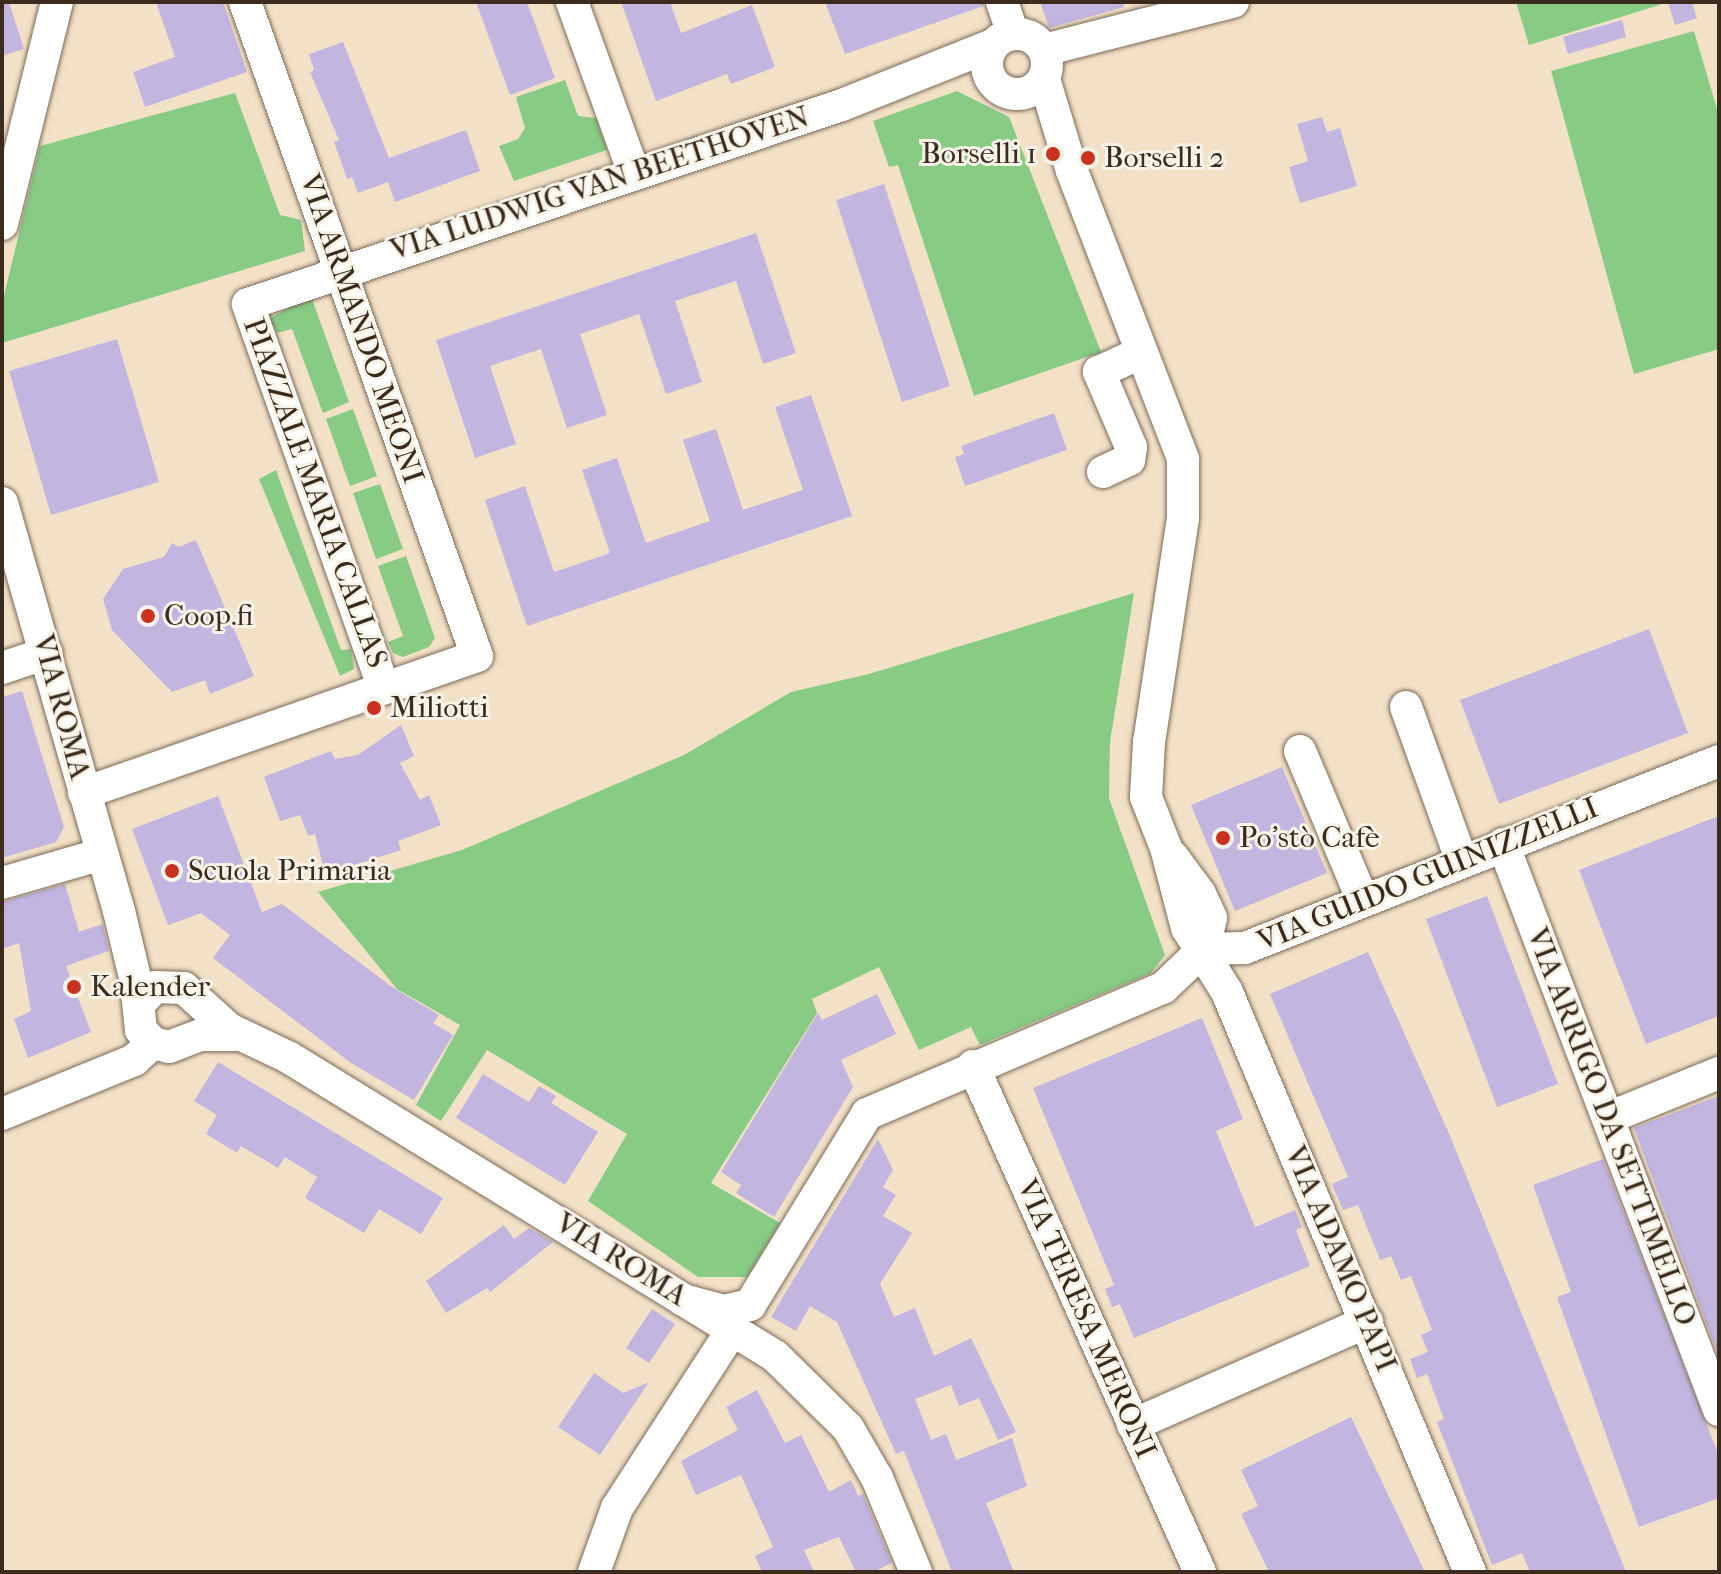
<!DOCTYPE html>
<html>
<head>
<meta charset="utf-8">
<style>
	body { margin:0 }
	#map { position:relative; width:1721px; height:1574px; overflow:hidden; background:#f3e1c7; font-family:"IM FELL French Canon",serif }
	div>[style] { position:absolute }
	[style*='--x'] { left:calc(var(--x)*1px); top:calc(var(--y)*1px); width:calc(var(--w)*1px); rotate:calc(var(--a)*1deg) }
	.green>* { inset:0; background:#87cb85 }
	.building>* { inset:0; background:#c2b5df }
	.roads { filter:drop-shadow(0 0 2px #7b6a59) drop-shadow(0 0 2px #7b6a59) }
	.minor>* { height:32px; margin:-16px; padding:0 16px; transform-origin:16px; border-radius:16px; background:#fff }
	.minor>.ring { margin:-16px; padding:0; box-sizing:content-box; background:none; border:32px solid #fff; border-radius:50% }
	.dots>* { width:22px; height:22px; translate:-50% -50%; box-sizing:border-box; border:4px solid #f7f3e8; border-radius:50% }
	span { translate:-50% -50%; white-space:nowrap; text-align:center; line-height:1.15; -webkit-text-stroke:6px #f7f3e8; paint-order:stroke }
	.poi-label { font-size:30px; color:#3b2a1e }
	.right { translate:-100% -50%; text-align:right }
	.left { translate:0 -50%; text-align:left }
	.street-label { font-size:30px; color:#3b2a1e }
	.frame { position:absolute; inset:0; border:4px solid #3b2a1e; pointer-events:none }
</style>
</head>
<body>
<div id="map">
	<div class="green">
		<i style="clip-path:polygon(1516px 2px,1659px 2px,1660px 5px,1529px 45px)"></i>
		<i style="clip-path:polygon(1694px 31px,1719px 116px,1719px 349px,1634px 374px,1551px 71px)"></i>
		<i style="clip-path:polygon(565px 80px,578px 116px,596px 118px,607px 150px,514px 181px,499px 146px,518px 139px,525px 128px,516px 97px)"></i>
		<i style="clip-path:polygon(957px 91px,1009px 117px,1101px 352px,974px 396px,898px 165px,889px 167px,873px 121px)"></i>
		<i style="clip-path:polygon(235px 93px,280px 215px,301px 220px,305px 251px,2px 343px,2px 304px,40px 146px)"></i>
		<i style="clip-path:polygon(311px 296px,349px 402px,323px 413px,292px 329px,277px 333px,270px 318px)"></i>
		<i style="clip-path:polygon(353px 409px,377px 476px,350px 486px,326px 419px)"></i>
		<i style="clip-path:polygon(276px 470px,341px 650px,351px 649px,354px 669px,340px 676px,259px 479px)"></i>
		<i style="clip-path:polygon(380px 484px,403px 549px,376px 559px,353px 493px)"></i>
		<i style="clip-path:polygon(406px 556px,435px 638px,429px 647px,403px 657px,393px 653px,388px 642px,403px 636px,378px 566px)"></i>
		<i style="clip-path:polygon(1134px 593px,1110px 742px,1109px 798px,1165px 955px,1151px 973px,980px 1045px,971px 1027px,919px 1050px,879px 967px,812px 999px,817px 1013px,711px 1183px,780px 1223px,747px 1277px,698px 1277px,588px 1201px,627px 1134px,487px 1050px,441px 1121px,416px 1105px,460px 1025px,397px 989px,318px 892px,462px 850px,684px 755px,791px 692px,869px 674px)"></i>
	</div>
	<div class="building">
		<i style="clip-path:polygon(2px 2px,9px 2px,24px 49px,2px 56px)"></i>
		<i style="clip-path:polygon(156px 2px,223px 2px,247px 72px,145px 107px,133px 72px,175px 57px)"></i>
		<i style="clip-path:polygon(476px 2px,527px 2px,555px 78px,510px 95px)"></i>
		<i style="clip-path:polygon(621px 2px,670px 2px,681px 33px,752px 5px,775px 67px,731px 84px,727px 74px,656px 101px)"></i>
		<i style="clip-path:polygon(825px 2px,984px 2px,984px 6px,845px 54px)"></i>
		<i style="clip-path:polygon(1040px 2px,1123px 2px,1124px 7px,1049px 28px)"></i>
		<i style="clip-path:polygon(1668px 2px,1692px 2px,1697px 18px,1675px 25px)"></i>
		<i style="clip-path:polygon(1622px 20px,1626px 37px,1568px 54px,1563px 37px)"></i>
		<i style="clip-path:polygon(343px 42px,389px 158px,466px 130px,480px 171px,395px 202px,388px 182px,358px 193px,352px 177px,347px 179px,334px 142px,339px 140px,310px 72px,314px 70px,309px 54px)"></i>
		<i style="clip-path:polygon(1322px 117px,1327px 132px,1340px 128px,1357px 186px,1300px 203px,1289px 167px,1308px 161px,1297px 124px)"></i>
		<i style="clip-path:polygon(884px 184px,950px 386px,902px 402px,836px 200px)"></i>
		<i style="clip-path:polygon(756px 233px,796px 353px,763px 364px,736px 281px,675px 301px,702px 382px,666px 394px,639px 314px,580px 334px,607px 415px,567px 428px,541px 349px,490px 366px,516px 444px,475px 458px,436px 340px)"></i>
		<i style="clip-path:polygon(117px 339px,159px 482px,51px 515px,9px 371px)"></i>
		<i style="clip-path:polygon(811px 395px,852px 516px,527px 626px,485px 500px,525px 486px,554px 572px,610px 553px,582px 470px,617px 458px,646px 543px,710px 521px,683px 440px,716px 429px,743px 510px,803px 490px,775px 407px)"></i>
		<i style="clip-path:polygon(1054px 413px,1067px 450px,965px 486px,955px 457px,964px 454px,961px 446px)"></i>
		<i style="clip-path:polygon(196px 540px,254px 676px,210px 694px,205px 680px,172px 692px,112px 630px,103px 599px,123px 569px,164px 557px,172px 543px,179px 547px)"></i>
		<i style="clip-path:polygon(1649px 629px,1688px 733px,1499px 804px,1460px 700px)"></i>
		<i style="clip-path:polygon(22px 691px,64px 827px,56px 842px,2px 858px,2px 697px)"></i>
		<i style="clip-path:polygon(401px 725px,414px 756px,400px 763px,420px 800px,429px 795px,441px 825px,398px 841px,401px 850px,325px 874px,315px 834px,308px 836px,300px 815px,280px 821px,264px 777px,331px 751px,335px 759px,358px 755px)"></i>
		<i style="clip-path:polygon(1282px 767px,1327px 873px,1235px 911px,1191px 805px)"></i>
		<i style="clip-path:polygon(218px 796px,262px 912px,282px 904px,392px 987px,439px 1015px,433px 1023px,453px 1035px,414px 1100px,351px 1063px,213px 958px,230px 935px,201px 913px,168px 925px,132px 829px)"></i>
		<i style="clip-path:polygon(1719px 816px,1719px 1016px,1646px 1044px,1579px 870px)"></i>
		<i style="clip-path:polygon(65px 884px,79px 932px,103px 924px,109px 951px,66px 966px,91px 1032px,28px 1058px,14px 1019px,31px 1011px,19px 943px,2px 949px,2px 902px)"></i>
		<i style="clip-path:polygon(1487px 896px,1558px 1084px,1497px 1107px,1426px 919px)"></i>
		<i style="clip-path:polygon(1368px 952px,1450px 1136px,1626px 1572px,1530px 1572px,1522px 1553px,1492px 1565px,1437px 1422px,1444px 1419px,1427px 1374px,1417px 1378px,1410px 1359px,1428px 1352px,1421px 1335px,1432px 1330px,1411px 1276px,1401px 1280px,1391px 1256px,1380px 1260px,1358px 1205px,1343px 1210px,1332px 1184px,1348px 1177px,1270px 994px)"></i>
		<i style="clip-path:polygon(877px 994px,896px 1034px,841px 1060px,853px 1087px,774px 1217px,736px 1193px,741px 1185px,721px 1172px,818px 1013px,822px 1020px)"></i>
		<i style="clip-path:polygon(1202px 1018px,1243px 1119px,1216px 1131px,1255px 1227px,1295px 1210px,1302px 1227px,1296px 1230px,1310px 1266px,1134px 1338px,1120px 1304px,1112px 1307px,1105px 1289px,1114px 1285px,1033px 1088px)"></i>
		<i style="clip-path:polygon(218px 1062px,443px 1198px,421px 1234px,379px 1209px,364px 1233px,305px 1198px,317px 1177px,285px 1157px,278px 1168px,241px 1146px,237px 1153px,206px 1134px,217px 1115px,194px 1101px)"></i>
		<i style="clip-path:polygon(483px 1074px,529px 1102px,539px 1086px,556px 1096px,551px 1103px,598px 1132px,565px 1185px,456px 1118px)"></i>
		<i style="clip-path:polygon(1719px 1096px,1719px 1352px,1717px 1352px,1634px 1128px)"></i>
		<i style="clip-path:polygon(878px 1139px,893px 1170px,883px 1187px,896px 1195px,883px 1216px,912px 1233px,880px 1284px,894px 1317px,915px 1308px,934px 1356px,971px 1338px,1016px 1432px,998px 1440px,979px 1398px,959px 1406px,951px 1385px,915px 1399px,931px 1440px,946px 1434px,956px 1460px,1012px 1438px,1027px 1486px,986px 1503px,1014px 1572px,952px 1572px,904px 1451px,896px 1454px,837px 1322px,810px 1306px,796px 1331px,771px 1317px)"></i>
		<i style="clip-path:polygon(1603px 1159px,1719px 1456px,1719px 1498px,1639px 1527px,1557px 1297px,1571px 1292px,1533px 1185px)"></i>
		<i style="clip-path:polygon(504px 1225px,514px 1239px,529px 1228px,553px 1242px,490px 1292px,487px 1288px,446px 1313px,426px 1281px)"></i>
		<i style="clip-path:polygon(652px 1309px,675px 1324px,649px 1363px,626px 1348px)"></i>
		<i style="clip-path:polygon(594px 1373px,623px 1393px,649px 1382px,600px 1455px,558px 1427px)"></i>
		<i style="clip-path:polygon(757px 1390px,785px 1443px,801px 1435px,829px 1492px,851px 1480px,858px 1496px,863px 1494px,892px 1563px,873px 1572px,856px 1572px,839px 1537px,804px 1550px,814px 1572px,762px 1572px,755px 1556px,773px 1547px,741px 1475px,696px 1495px,681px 1461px,738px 1430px,726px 1407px)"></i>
		<i style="clip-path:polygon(1351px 1417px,1425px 1572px,1269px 1572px,1241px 1514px,1258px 1506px,1241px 1470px)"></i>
	</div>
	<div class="roads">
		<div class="minor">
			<i style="--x:572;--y:2;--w:182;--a:70.1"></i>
			<i style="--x:1002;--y:2;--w:34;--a:71"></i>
			<i class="ring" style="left:987px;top:34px;width:28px;height:28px"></i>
			<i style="--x:1044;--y:50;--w:195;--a:-14.3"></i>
			<i style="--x:1044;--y:79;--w:96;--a:73.1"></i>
			<i style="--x:1072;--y:171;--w:309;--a:68.9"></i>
			<i style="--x:1183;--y:459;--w:59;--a:90"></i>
			<i style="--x:1183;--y:518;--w:227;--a:98.6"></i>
			<i style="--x:1149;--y:742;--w:55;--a:93.1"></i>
			<i style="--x:1146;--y:797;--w:55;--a:68.6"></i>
			<i style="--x:1166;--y:848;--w:83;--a:75.3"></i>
			<i style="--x:1187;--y:928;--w:75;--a:58"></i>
			<i style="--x:1227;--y:992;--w:629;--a:67.27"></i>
			<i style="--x:2;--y:224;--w:229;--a:-76.1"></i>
			<i style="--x:1103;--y:472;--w:29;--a:-25"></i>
			<i style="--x:1129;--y:460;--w:13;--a:-81"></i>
			<i style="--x:1131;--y:447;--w:82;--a:-113.1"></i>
			<i style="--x:1099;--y:372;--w:47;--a:-24.9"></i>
			<i style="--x:2;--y:503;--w:424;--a:74"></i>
			<i style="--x:119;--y:911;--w:73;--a:76.5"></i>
			<i style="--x:136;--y:982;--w:48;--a:84.1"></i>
			<i style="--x:141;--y:1030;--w:18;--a:47"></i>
			<i style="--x:153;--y:1043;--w:16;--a:14"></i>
			<i style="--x:169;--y:1047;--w:34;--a:-21"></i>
			<i style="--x:201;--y:1035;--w:39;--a:0"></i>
			<i style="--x:2;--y:668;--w:47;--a:-18.4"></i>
			<i style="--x:383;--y:686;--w:405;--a:-109.5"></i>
			<i style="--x:248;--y:304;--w:626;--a:-18.52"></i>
			<i style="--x:842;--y:105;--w:162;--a:-21.7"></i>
			<i style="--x:1406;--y:707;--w:162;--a:70.1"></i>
			<i style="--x:1300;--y:751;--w:163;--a:67.2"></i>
			<i style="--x:84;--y:793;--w:416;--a:-19.2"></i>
			<i style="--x:477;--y:656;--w:694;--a:-109.53"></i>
			<i style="--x:1503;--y:844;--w:606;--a:69.11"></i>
			<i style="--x:1172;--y:856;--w:47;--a:53.6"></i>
			<i style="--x:1200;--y:894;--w:26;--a:65"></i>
			<i style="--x:1211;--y:918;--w:32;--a:103"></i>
			<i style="--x:2;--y:883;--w:104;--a:-16.2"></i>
			<i style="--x:139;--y:1004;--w:23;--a:-47"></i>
			<i style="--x:155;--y:987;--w:29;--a:2"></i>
			<i style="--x:184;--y:988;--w:61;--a:42.3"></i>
			<i style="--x:229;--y:1029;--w:65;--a:25.4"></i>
			<i style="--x:288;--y:1057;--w:571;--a:31.55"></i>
			<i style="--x:775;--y:1356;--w:103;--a:44.6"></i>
			<i style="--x:848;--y:1428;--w:58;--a:59.9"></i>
			<i style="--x:877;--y:1478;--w:102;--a:67.5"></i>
			<i style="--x:973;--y:1066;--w:555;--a:65.84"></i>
			<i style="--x:2;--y:1114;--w:143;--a:-22.2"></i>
			<i style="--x:134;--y:1060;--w:25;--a:-42"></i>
			<i style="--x:1608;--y:1118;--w:120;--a:-22.1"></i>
			<i style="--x:683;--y:1300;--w:42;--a:15"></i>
			<i style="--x:724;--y:1311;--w:27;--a:-13"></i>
			<i style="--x:750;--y:1305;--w:224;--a:-58.5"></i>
			<i style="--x:867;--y:1114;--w:322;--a:-23.1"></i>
			<i style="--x:1163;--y:988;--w:57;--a:-43.6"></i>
			<i style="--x:1204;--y:949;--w:41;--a:-1.4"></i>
			<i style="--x:1245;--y:948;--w:510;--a:-21.53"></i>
			<i style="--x:1133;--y:1425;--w:256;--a:-23.8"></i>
			<i style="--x:594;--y:1572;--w:68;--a:-70.2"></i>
			<i style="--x:617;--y:1508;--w:212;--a:-57.1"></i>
		</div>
	</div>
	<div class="dots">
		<i style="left:1053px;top:154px;background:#c8321e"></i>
		<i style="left:1088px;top:158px;background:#c8321e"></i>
		<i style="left:148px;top:616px;background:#c8321e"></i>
		<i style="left:374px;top:708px;background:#c8321e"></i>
		<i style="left:1223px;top:838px;background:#c8321e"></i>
		<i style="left:172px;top:871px;background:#c8321e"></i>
		<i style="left:74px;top:987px;background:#c8321e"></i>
	</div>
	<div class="poi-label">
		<span class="right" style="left:1037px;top:154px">Borselli 1</span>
		<span class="left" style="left:1104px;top:158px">Borselli 2</span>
		<span class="left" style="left:164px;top:616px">Coop.fi</span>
		<span class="left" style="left:390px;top:708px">Miliotti</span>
		<span class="left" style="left:1239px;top:838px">Po'stò Cafè</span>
		<span class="left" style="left:188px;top:871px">Scuola Primaria</span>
		<span class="left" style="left:90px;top:987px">Kalender</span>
	</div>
	<div class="street-label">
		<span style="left:600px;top:184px;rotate:-18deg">VIA LUDWIG VAN BEETHOVEN</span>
		<span style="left:361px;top:329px;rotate:71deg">VIA ARMANDO MEONI</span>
		<span style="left:315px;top:493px;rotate:70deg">PIAZZALE MARIA CALLAS</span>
		<span style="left:61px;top:707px;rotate:75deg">VIA ROMA</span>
		<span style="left:1428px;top:875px;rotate:-22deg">VIA GUIDO GUINIZZELLI</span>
		<span style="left:1611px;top:1127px;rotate:69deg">VIA ARRIGO DA SETTIMELLO</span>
		<span style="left:1340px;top:1259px;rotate:67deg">VIA ADAMO PAPI</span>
		<span style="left:621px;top:1260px;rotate:32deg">VIA ROMA</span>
		<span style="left:1086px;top:1319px;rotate:66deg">VIA TERESA MERONI</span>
	</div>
	<div class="frame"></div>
</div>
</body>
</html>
